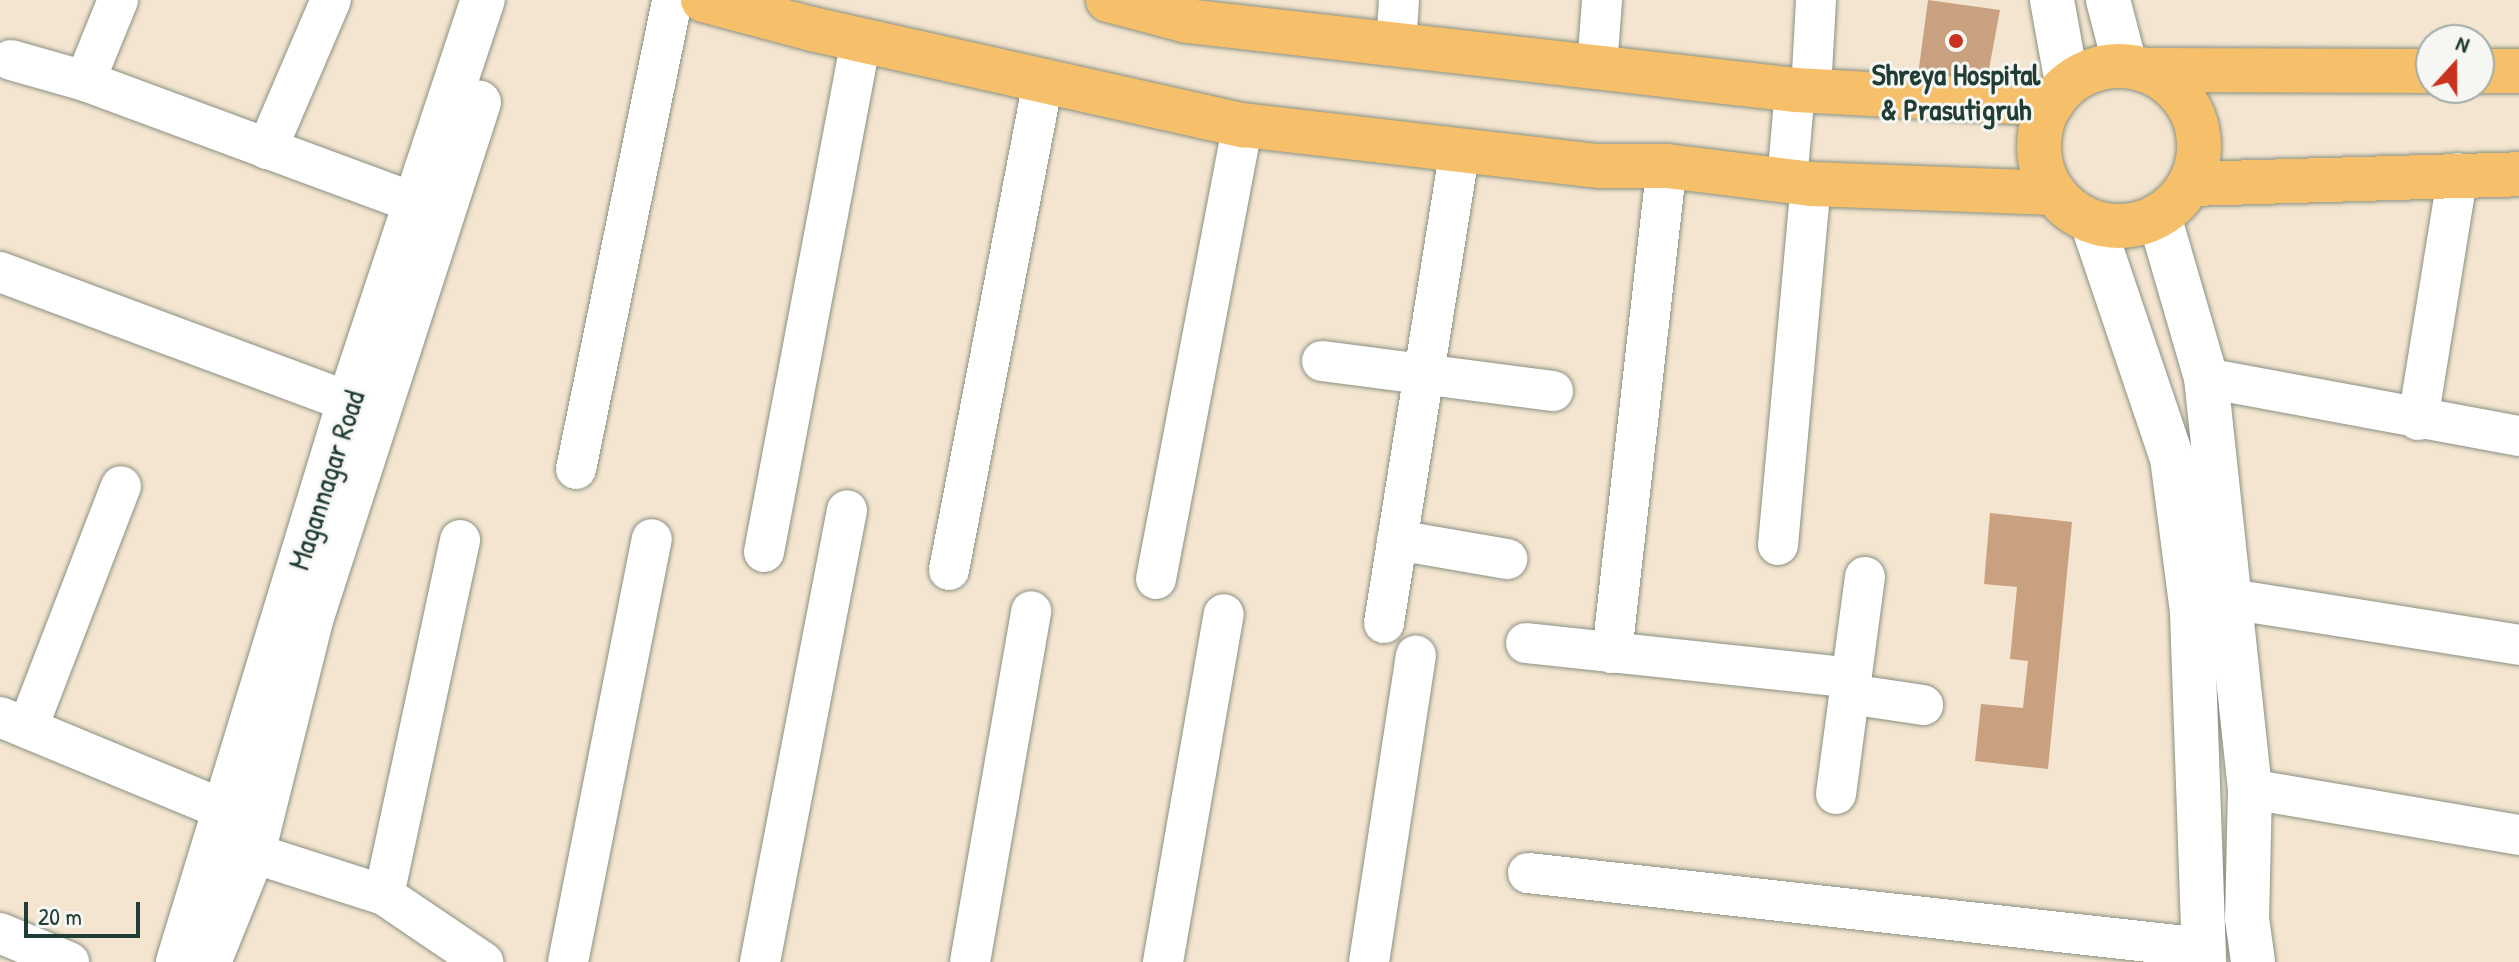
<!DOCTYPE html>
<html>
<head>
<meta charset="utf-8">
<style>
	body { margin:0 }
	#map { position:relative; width:2519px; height:962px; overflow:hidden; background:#f4e5d0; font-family:"Patrick Hand",sans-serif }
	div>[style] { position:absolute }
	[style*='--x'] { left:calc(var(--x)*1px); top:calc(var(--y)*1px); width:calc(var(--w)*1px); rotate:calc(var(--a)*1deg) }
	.building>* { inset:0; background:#c9a080 }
	.roads { filter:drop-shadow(0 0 2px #8a9182) drop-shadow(0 0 2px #8a9182) }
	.minor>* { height:40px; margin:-20px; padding:0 20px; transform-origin:20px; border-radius:20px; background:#fff }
	.tertiary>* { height:44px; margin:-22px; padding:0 22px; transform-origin:22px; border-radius:22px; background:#fff }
	.primary>* { height:44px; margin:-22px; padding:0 22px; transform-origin:22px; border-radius:22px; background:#f6c06b }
	.primary>.ring { margin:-22px; padding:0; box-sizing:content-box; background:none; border:44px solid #f6c06b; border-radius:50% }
	.dots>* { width:22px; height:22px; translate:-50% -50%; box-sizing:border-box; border:4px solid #f6f6f2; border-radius:50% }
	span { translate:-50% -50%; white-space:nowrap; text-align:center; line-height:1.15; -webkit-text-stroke:6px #f6f6f2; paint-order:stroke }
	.poi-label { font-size:30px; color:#1f3d34; font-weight:700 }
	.street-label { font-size:30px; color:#1f3d34 }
	.north { position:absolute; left:2415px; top:24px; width:80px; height:80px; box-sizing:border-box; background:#f6f6f2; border:2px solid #a0aca6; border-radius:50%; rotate:21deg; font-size:22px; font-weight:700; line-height:32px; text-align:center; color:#1f3d34 }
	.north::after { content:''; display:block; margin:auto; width:28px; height:36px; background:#c8321e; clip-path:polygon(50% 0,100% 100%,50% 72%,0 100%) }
	.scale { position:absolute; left:24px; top:902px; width:116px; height:36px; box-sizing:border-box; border:4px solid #1f3d34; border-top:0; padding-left:10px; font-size:24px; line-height:28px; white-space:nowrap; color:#1f3d34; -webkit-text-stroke:6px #f6f6f2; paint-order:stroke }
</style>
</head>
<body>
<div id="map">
	<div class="building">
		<i style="clip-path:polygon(1928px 0,2000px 10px,1989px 69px,1972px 85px,1917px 82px)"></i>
		<i style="clip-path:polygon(1990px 513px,2072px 522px,2048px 769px,1975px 761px,1981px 704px,2023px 708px,2028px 661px,2010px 659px,2017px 587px,1984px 584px)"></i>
	</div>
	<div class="roads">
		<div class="minor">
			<i style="--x:1396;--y:46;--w:46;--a:-86.3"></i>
			<i style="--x:11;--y:60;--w:77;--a:15.8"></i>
			<i style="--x:85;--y:81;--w:351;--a:20.3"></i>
			<i style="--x:1597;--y:67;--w:67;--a:-85.7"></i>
			<i style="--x:85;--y:81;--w:87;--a:-67.8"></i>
			<i style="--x:1811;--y:90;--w:90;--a:-86.8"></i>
			<i style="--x:267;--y:149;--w:162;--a:-66.8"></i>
			<i style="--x:1787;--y:181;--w:91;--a:-85"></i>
			<i style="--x:0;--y:272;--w:372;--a:20.4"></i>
			<i style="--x:349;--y:402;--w:32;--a:28"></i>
			<i style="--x:1322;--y:361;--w:233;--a:7.4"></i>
			<i style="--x:2206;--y:378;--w:318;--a:10.5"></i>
			<i style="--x:2418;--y:420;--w:250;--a:-80.8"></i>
			<i style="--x:576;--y:469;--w:479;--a:-78.4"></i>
			<i style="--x:1397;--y:540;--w:112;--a:9.8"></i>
			<i style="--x:1778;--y:545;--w:363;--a:-84.8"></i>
			<i style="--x:764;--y:552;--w:521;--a:-79.27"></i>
			<i style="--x:949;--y:570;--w:499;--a:-79.1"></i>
			<i style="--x:1156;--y:579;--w:462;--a:-79.2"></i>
			<i style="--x:2230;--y:599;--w:293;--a:9"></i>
			<i style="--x:1384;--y:623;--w:480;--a:-80.9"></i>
			<i style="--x:1526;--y:643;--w:327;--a:6.1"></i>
			<i style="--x:1612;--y:653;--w:490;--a:-83.6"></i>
			<i style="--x:1849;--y:694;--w:75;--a:8.5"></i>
			<i style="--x:0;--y:717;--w:240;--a:22.5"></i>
			<i style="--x:28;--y:727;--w:258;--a:-68.9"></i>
			<i style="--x:2250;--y:789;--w:273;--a:9.7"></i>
			<i style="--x:1836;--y:794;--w:219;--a:-82.4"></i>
			<i style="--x:222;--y:840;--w:34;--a:23"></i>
			<i style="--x:253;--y:853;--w:138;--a:17.8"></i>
			<i style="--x:384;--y:895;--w:120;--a:34.1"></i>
			<i style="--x:1528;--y:873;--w:679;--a:6.34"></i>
			<i style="--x:384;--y:895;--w:363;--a:-77.9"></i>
			<i style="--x:0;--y:933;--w:75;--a:22.8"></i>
			<i style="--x:568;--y:962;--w:431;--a:-78.8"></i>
			<i style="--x:760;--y:962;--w:460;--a:-79.1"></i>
			<i style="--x:970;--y:962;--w:356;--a:-80.1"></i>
			<i style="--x:1163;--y:962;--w:353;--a:-80.1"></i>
			<i style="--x:1369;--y:962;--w:310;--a:-81.3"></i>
		</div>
		<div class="tertiary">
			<i style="--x:2052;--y:0;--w:84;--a:79.8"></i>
			<i style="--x:2108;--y:0;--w:67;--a:75.3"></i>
			<i style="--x:2159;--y:216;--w:169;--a:73.8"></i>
			<i style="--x:2206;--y:378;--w:413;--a:83.9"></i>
			<i style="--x:2250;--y:789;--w:129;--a:91.3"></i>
			<i style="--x:2247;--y:918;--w:44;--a:82.2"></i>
			<i style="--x:2092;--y:222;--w:249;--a:71.3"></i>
			<i style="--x:2172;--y:458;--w:156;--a:82.6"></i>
			<i style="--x:2192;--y:613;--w:349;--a:88"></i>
			<i style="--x:178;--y:962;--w:586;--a:-73.02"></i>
			<i style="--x:349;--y:402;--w:424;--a:-71.6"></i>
			<i style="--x:209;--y:962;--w:118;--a:-68"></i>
			<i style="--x:253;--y:853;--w:243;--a:-76"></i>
			<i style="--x:312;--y:617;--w:541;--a:-72.03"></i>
		</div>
		<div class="primary">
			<i style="--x:703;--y:0;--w:113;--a:14.9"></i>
			<i style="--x:812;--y:29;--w:442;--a:12.6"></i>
			<i style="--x:1243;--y:125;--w:359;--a:6.6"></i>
			<i style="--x:1600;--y:166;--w:67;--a:0"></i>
			<i style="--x:1667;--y:166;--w:145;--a:7.1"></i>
			<i style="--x:1811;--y:184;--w:243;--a:2.1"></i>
			<i style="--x:1108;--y:0;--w:82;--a:14.9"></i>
			<i style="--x:1187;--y:21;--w:612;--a:6.47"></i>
			<i style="--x:1795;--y:90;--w:257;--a:3.1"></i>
			<i class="ring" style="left:2039px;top:66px;width:116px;height:116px"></i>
			<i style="--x:2147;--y:70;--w:284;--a:0.2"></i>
			<i style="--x:2479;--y:71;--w:40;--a:0"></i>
			<i style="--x:2191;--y:184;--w:328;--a:-1.7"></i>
		</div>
	</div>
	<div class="dots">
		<i style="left:1956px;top:41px;background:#c8321e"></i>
	</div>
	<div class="poi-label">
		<span style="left:1956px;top:91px">Shreya Hospital<br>&amp; Prasutigruh</span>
	</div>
	<div class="street-label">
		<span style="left:326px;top:480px;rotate:-72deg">Magannagar Road</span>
	</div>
	<div class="north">N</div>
	<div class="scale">20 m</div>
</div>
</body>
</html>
